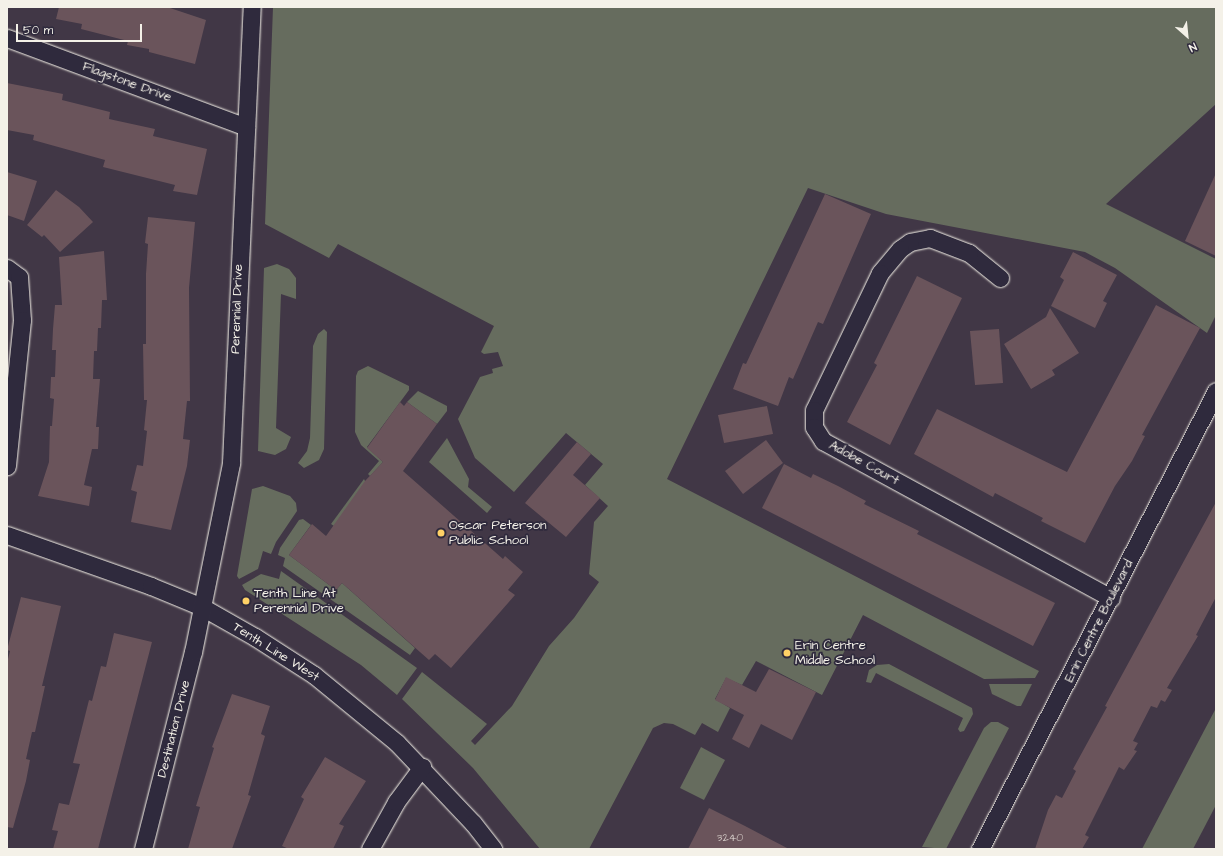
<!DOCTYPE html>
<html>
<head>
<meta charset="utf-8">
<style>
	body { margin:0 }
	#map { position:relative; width:1223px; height:856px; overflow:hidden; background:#413746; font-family:"Architects Daughter",sans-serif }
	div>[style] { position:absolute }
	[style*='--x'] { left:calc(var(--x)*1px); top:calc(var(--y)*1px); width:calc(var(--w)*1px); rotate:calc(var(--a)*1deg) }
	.green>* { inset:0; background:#666c5e }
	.building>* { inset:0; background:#6a545b }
	.roads { filter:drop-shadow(0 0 1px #f4f1e8) drop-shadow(0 0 1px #f4f1e8) }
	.minor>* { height:17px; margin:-8.5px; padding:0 8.5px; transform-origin:8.5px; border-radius:8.5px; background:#2f2a3d }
	.dots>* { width:11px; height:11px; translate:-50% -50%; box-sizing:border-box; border:2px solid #2f2a3d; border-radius:50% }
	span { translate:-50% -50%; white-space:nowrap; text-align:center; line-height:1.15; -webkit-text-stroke:3.5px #2f2a3d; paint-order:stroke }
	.number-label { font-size:11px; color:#d2cac5 }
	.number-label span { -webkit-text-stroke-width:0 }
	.street-label { font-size:13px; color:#f4f1e8 }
	.poi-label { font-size:13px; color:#f4f1e8 }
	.left { translate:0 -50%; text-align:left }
	.frame { position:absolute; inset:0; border:8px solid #f4f1e8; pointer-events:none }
	.north { position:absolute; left:1167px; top:16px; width:40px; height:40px; -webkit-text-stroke:3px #2f2a3d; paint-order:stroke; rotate:153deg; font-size:11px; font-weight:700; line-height:16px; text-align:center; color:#f4f1e8 }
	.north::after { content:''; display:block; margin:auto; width:14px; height:18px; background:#f4f1e8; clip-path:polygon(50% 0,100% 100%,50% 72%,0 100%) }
	.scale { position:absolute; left:16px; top:24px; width:126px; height:18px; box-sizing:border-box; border:2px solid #f4f1e8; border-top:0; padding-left:5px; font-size:12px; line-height:14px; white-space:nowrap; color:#f4f1e8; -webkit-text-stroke:3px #2f2a3d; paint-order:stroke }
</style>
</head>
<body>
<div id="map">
	<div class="green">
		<i style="clip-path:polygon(273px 7px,1216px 7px,1216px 104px,1106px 204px,1216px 259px,1216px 315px,1207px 333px,1115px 268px,1085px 252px,886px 214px,808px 188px,667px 479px,1039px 671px,1035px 678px,984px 679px,863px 615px,822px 695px,756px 661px,742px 685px,726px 678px,715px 699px,730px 708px,718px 732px,702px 723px,695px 735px,673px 724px,664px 723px,653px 728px,589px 849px,540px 849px,473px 768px,402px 699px,422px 672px,487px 724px,471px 741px,475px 745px,512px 706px,549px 646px,574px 618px,599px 582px,589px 574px,594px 522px,608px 506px,585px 485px,603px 464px,566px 433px,514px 492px,475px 458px,458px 419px,480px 377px,493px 373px,492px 369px,503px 366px,498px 352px,484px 354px,481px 352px,494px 326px,338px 244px,329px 258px,265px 224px)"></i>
		<i style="clip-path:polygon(277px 264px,289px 269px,296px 278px,296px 299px,281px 294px,276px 428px,291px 437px,286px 449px,275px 455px,258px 451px,264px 268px)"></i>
		<i style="clip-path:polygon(324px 329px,327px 332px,324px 449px,319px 460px,304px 468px,298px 463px,307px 451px,310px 438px,313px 346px,318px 334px)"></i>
		<i style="clip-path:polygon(368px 366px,409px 386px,409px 390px,367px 447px,383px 462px,370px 476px,368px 474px,379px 461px,361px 445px,355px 432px,356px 376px,358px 371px)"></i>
		<i style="clip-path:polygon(418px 391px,447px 406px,447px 411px,437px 424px,407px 402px)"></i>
		<i style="clip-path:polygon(447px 438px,469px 479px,468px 487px,492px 507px,487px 513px,429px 462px)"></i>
		<i style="clip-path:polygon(364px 479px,366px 483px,334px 526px,331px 524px)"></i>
		<i style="clip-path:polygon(263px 486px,290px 496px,296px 503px,297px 511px,276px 542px,271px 554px,263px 551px,258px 569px,239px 579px,237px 576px,252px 489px)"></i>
		<i style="clip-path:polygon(303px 519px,311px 525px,289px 555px,336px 590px,342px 583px,415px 648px,410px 655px,283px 566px,285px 558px,278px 555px,280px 548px,299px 520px)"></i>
		<i style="clip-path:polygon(281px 571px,417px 668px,397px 695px,361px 665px,245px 590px,242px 585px,261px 574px,279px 579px)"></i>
		<i style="clip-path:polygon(889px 664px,972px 708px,973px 714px,964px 731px,960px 732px,958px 729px,963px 718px,876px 673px,871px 683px,866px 682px,869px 670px,877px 665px)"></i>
		<i style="clip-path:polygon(989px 684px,1032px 684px,1021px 706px,1017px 706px,992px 694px)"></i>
		<i style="clip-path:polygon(1216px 708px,1216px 805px,1193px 849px,1142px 849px)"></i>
		<i style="clip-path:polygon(991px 722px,998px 722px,1009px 728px,946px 849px,922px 847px,984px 728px)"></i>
		<i style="clip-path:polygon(701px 747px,725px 760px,704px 800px,680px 788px)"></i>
	</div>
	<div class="building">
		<i style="clip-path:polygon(59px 7px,167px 7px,206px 20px,195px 64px,149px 52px,149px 49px,127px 45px,128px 41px,81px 29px,82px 24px,56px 19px)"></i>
		<i style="clip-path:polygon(7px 83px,63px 94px,62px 100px,110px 112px,109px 119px,155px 129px,153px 136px,207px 149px,197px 195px,173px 191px,175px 185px,103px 167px,105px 160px,33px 140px,34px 135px,7px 130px)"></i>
		<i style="clip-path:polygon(7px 172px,37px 181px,24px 221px,7px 215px)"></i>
		<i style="clip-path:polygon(1216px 173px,1216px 256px,1185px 241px)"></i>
		<i style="clip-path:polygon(56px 190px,79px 207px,93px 222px,60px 252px,44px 235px,42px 237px,27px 225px)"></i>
		<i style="clip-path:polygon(825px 194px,871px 214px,823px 324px,818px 322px,793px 379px,789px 377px,778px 406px,733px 389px,743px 363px,746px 364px)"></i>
		<i style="clip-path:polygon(148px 217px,195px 222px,189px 288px,190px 401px,187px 401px,183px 439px,190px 440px,187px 466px,171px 530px,131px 522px,137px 492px,131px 490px,137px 465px,143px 466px,147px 431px,144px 430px,147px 400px,144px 400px,143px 344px,146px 344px,146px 274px,148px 244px,145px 243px)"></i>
		<i style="clip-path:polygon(104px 251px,107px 300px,102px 300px,101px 328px,98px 328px,97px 351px,94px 351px,93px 379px,100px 379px,96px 427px,99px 427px,98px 449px,92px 449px,84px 485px,92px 487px,89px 506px,38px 496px,49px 462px,50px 426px,52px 426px,54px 399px,50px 398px,51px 377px,55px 377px,56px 350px,52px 350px,53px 329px,55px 305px,62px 305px,59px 257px)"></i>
		<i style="clip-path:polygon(1073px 252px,1117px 275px,1103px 301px,1107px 303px,1095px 328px,1051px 306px,1064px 280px,1060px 277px)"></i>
		<i style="clip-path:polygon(917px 276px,962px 298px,890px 445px,847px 422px,877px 365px,874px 363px)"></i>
		<i style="clip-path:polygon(1156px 305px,1200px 328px,1142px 435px,1145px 436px,1132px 461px,1115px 486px,1085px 543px,1041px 521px,1043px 518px,995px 493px,993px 497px,914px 454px,937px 409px,1067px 472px)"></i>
		<i style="clip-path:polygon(1050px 308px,1079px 353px,1052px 370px,1055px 375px,1031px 389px,1004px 344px,1046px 317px)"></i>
		<i style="clip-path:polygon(999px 329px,1003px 383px,975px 385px,970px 331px)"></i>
		<i style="clip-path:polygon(400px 402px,404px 406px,407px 402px,437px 424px,403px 471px,503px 559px,505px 556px,523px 572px,508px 590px,515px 595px,451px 668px,435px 654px,429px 660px,342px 583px,336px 590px,289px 555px,312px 524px,326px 536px,365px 481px,383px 462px,367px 448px)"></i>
		<i style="clip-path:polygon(767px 406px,773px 434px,724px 443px,718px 415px)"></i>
		<i style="clip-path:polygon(766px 440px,783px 463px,743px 494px,725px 471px)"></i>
		<i style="clip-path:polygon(577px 442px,591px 454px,573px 475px,600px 498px,566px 537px,525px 503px)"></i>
		<i style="clip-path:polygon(784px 464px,811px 478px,813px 474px,838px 486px,866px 501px,864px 504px,919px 531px,917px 534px,1055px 603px,1033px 646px,762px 508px)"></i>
		<i style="clip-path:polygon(1216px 502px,1216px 597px,1196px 635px,1198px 636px,1167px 688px,1172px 690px,1165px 702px,1161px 700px,1157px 708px,1151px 706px,1133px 741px,1138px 743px,1134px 750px,1137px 751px,1124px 770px,1119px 767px,1085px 835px,1089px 837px,1082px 849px,1035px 849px,1048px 810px,1056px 795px,1062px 798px,1076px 771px,1073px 769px,1107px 707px,1105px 706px)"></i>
		<i style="clip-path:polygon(21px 597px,61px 606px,42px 686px,45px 686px,35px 732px,32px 732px,26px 759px,30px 760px,26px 781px,13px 828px,7px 827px,7px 663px,10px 651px,7px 650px)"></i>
		<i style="clip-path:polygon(114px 633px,152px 642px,98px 849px,53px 849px,58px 831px,52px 830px,59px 803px,69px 805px,80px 764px,73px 763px,89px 700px,92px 701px,101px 666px,106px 667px)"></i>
		<i style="clip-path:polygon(769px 669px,816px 692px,792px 740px,761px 724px,749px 748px,732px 739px,744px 715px,715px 700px,726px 677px,756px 692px)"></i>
		<i style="clip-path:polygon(232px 694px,270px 706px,261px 734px,265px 736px,248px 795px,251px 796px,232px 849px,188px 849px,200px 807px,196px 806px,214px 748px,212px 747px)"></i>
		<i style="clip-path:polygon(325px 757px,366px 781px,339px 824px,344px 826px,333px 849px,289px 849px,282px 846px,304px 799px,301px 797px)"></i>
		<i style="clip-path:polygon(709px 808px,745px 826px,789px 849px,688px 849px)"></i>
	</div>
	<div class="roads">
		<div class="minor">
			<i style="--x:7;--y:38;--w:255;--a:20.4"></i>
			<i style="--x:7;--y:268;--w:15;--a:37"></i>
			<i style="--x:19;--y:277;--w:43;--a:86"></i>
			<i style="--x:22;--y:320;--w:147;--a:95.9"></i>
			<i style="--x:1000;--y:278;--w:40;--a:-141"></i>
			<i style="--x:969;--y:253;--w:42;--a:-159"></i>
			<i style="--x:930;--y:238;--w:20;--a:169"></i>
			<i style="--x:910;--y:242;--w:12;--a:145"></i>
			<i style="--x:900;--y:249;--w:31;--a:130"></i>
			<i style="--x:880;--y:273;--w:152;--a:115.7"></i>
			<i style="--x:814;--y:410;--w:17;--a:90"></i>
			<i style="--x:814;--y:427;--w:17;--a:57"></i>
			<i style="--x:823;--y:441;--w:328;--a:28.6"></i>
			<i style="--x:7;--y:535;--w:153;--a:19.5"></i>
			<i style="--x:151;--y:586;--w:55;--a:22.4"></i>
			<i style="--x:202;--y:607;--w:61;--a:29.5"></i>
			<i style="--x:255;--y:637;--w:70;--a:32.8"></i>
			<i style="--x:314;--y:675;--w:107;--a:39.3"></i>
			<i style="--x:397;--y:743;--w:110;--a:46.5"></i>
			<i style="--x:473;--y:823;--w:33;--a:52"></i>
			<i style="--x:143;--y:849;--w:203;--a:-75.8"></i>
			<i style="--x:193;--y:652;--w:193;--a:-78.6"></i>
			<i style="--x:231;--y:463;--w:456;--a:-87.4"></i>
			<i style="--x:370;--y:849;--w:54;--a:-61"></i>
			<i style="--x:396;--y:802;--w:44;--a:-53.4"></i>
			<i style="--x:980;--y:849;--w:515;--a:-62.74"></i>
		</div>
	</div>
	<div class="dots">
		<i style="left:441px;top:533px;background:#ffd166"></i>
		<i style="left:246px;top:601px;background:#ffd166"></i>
		<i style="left:787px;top:653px;background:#ffd166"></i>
	</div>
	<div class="number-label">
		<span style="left:730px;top:838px">3240</span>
	</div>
	<div class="street-label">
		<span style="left:127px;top:82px;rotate:20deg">Flagstone Drive</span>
		<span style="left:237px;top:309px;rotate:-88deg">Perennial Drive</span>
		<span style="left:864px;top:463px;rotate:29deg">Adobe Court</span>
		<span style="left:1099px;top:621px;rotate:-63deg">Erin Centre Boulevard</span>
		<span style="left:276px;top:652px;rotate:32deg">Tenth Line West</span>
		<span style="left:174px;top:729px;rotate:-76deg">Destination Drive</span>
	</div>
	<div class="poi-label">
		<span class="left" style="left:449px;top:533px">Oscar Peterson<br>Public School</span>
		<span class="left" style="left:254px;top:601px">Tenth Line At<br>Perennial Drive</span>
		<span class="left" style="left:795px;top:653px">Erin Centre<br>Middle School</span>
	</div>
	<div class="frame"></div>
	<div class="north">N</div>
	<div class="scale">50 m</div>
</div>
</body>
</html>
